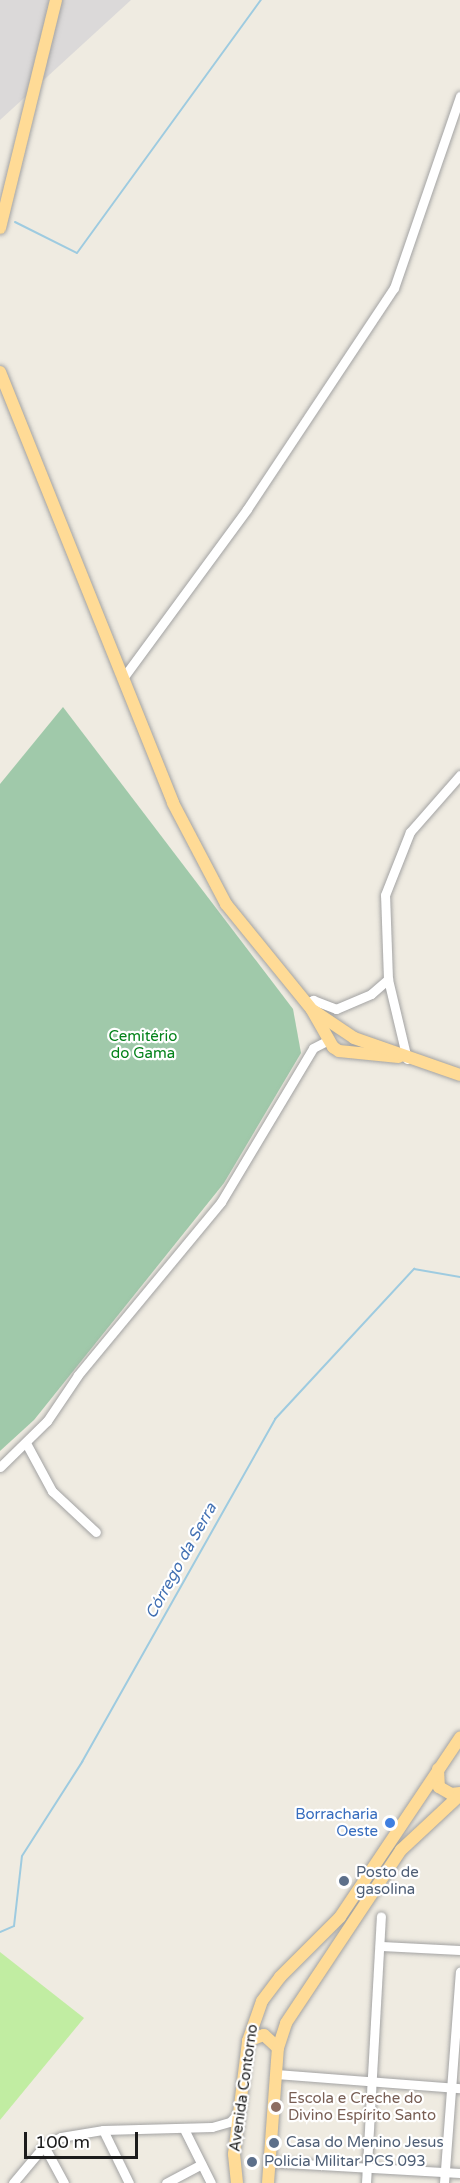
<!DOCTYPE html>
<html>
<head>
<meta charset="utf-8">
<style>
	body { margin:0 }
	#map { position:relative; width:460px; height:2183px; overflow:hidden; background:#efebe1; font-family:"Varela Round",sans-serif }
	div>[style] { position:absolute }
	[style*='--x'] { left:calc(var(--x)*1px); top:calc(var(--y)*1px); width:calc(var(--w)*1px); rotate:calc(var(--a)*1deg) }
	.residential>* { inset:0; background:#dbd9d9 }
	.grass>* { inset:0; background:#c1eda2 }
	.cemetery>* { inset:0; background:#a0c9aa }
	.stream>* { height:2px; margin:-1px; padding:0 1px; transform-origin:1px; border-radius:1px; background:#9ecbe0 }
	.roads { filter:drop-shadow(0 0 2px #a3a3a3) drop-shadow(0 0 2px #a3a3a3) }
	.minor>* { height:9px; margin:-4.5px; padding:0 4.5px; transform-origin:4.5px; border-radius:4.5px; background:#fff }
	.major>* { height:12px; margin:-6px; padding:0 6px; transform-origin:6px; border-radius:6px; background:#ffdb96 }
	.dots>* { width:16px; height:16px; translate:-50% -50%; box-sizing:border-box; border:3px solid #fff; border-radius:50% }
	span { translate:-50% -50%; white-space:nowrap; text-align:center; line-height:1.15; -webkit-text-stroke:4.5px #fff; paint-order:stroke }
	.park-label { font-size:15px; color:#038219 }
	.shop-label { font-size:15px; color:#366cbe }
	.right { translate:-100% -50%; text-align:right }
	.service-label { font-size:15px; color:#4e5e75 }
	.left { translate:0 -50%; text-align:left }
	.street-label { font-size:15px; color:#1c1c1c }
	.education-label { font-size:15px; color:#785e54 }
	.water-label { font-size:16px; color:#4270b3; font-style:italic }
	.scale { position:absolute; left:24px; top:2132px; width:114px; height:27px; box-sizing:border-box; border:3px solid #1c1c1c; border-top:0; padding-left:8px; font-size:18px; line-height:21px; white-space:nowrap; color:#1c1c1c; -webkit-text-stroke:4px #fff; paint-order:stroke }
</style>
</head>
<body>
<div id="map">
	<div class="residential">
		<i style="clip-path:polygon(0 0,131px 0,0 120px)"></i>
	</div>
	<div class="grass">
		<i style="clip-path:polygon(0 1952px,84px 2018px,0 2120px)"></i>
	</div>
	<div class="cemetery">
		<i style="clip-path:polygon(63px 707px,293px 1009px,301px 1053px,224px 1183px,34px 1420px,0 1451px,0 784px)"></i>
	</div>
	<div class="stream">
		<i style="--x:15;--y:222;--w:69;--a:26.6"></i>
		<i style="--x:77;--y:253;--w:313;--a:-54"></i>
		<i style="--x:0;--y:1932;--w:15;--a:-23"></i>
		<i style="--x:14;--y:1926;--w:70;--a:-83.5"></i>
		<i style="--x:22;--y:1856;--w:112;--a:-57.4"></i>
		<i style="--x:82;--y:1762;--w:394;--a:-60.6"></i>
		<i style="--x:275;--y:1419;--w:205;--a:-47.2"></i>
		<i style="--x:414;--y:1269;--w:47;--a:9.9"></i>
	</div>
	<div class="roads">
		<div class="minor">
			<i style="--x:123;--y:678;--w:210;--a:-53.7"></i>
			<i style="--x:247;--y:509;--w:265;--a:-56.4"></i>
			<i style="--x:394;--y:288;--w:203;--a:-71"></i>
			<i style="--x:307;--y:1003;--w:7;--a:-27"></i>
			<i style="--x:313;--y:1000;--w:25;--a:21"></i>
			<i style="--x:336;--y:1009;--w:38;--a:-23"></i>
			<i style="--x:371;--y:994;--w:23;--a:-41"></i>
			<i style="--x:407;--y:1059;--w:82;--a:-103.4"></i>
			<i style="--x:388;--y:979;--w:84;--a:-92"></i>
			<i style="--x:385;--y:895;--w:68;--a:-68.4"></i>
			<i style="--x:410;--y:832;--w:76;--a:-48.7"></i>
			<i style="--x:26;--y:1443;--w:55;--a:61.6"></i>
			<i style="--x:52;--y:1491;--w:60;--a:43"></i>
			<i style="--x:0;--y:1467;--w:66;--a:-44.4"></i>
			<i style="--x:47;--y:1421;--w:55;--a:-56"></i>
			<i style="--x:78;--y:1375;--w:224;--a:-50.4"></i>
			<i style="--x:221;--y:1202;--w:179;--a:-59.1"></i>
			<i style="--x:313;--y:1048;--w:18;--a:-27"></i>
			<i style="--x:381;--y:1946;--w:79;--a:2.9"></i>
			<i style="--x:276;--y:2074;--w:185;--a:4.4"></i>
			<i style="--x:184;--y:2129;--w:60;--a:63.4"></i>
			<i style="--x:103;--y:2130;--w:59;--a:63.9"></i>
			<i style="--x:44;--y:2146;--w:42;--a:61.6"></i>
			<i style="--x:268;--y:2162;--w:192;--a:3.3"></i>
			<i style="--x:13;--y:2183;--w:48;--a:-50"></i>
			<i style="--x:44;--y:2146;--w:19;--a:-28"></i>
			<i style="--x:61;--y:2137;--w:43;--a:-9.5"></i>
			<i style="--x:103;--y:2130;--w:109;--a:-1.6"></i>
			<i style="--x:212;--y:2127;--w:19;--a:-16"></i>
			<i style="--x:230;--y:2122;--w:13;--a:-48"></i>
			<i style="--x:166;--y:2183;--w:40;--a:-28"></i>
			<i style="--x:366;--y:2183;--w:267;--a:-86.8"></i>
			<i style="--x:444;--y:2183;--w:212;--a:-85.7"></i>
		</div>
		<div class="major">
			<i style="--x:0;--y:228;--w:235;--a:-76.2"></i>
			<i style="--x:0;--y:372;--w:464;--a:68.1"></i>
			<i style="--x:173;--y:803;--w:114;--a:62.3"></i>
			<i style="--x:226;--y:904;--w:136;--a:50.9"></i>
			<i style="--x:312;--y:1010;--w:43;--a:60.4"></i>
			<i style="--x:333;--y:1047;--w:7;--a:34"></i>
			<i style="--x:339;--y:1051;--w:60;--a:5.7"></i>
			<i style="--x:314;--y:1011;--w:48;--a:34"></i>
			<i style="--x:354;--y:1038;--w:112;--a:19.2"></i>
			<i style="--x:438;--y:1769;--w:18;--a:87"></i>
			<i style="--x:439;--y:1787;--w:14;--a:30"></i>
			<i style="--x:451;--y:1794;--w:9;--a:-6"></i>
			<i style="--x:248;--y:2041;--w:17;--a:-21"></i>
			<i style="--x:264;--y:2035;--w:19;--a:43"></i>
			<i style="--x:237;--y:2183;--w:29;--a:-96"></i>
			<i style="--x:234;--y:2154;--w:114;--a:-82.9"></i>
			<i style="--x:248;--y:2041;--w:42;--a:-70.7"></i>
			<i style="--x:262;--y:2001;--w:30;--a:-53"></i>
			<i style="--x:280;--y:1977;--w:85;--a:-45"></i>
			<i style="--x:340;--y:1917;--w:216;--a:-56.2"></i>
			<i style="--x:268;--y:2183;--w:135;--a:-85.8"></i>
			<i style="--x:278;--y:2048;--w:26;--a:-72"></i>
			<i style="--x:286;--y:2023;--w:208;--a:-56.4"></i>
			<i style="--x:401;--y:1850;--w:81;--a:-43"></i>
		</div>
	</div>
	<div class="dots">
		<i style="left:390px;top:1823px;background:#3f7fe0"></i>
		<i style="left:344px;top:1881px;background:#5c6f8a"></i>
		<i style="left:276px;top:2107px;background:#8d6e63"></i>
		<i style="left:274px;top:2143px;background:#5c6f8a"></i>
		<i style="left:252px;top:2162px;background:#5c6f8a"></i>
	</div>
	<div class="park-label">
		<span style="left:143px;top:1045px">Cemitério<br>do Gama</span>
	</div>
	<div class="shop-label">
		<span class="right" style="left:378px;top:1823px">Borracharia<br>Oeste</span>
	</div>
	<div class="service-label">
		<span class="left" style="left:356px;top:1881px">Posto de<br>gasolina</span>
		<span class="left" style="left:286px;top:2143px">Casa do Menino Jesus</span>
		<span class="left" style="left:264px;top:2162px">Policia Militar PCS 093</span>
	</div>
	<div class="street-label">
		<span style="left:244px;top:2088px;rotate:-82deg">Avenida Contorno</span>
	</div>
	<div class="education-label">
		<span class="left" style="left:288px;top:2107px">Escola e Creche do<br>Divino Espírito Santo</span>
	</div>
	<div class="water-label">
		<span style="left:181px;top:1561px;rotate:-61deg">Córrego da Serra</span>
	</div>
	<div class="scale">100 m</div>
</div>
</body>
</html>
